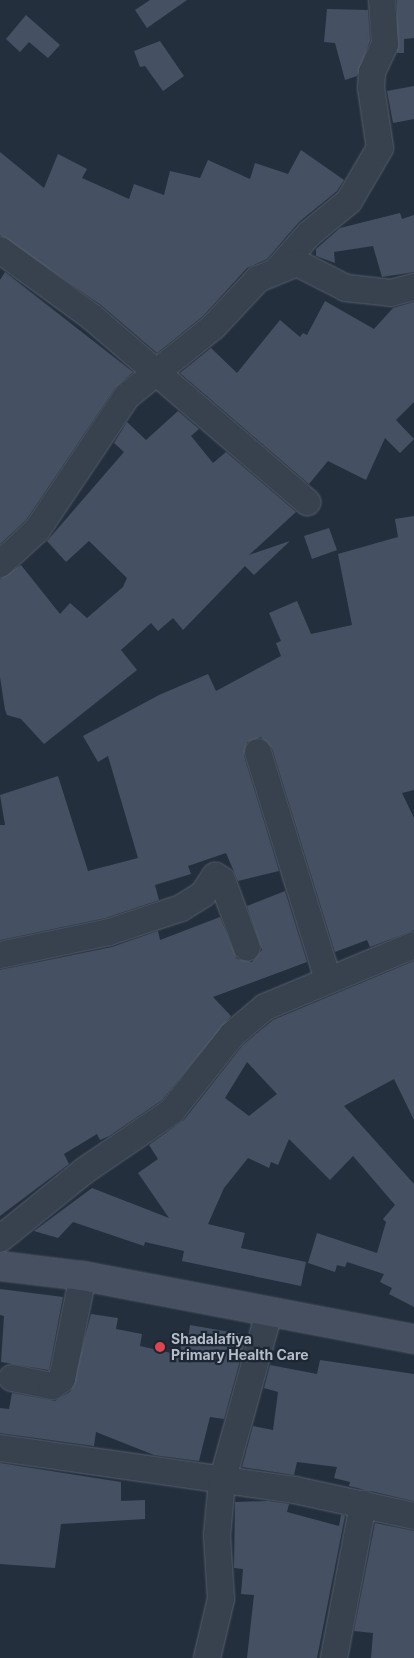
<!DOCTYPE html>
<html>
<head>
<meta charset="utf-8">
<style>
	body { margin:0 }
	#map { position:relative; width:414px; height:1658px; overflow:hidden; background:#242f3e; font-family:Inter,sans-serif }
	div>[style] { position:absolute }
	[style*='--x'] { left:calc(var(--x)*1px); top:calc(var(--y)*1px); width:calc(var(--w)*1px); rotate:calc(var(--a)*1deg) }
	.building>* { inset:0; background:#455162 }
	.roads { filter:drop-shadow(0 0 1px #565f6c) drop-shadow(0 0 1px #565f6c) }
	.street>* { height:26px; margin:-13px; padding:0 13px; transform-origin:13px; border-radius:13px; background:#38414e }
	.secondary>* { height:28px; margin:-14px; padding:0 14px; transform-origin:14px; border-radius:14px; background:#465061 }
	.dots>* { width:14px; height:14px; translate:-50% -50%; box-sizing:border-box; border:2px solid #1d2633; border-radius:50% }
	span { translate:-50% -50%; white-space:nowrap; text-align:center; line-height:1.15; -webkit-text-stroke:4.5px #1d2633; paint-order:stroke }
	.poi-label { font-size:14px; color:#b4bcc9; font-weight:700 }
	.left { translate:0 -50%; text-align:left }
</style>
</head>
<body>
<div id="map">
	<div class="building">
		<i style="clip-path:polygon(150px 0,187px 0,147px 28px,135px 10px)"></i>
		<i style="clip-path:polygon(397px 0,414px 0,414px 38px,404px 39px,404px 53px,397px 53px)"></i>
		<i style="clip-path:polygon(327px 9px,368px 10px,370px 41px,357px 76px,345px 80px,335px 43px,324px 42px)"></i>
		<i style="clip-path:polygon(26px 15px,60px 45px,48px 58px,29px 42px,20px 52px,6px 39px)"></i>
		<i style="clip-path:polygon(160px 41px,184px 76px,163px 91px,145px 66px,140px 67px,134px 51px)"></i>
		<i style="clip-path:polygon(414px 86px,414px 119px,393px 123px,387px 91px)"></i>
		<i style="clip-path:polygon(301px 150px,344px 180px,337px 191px,299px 222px,267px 259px,247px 268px,203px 316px,157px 353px,101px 305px,0 235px,0 152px,44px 188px,58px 154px,87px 169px,82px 178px,129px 199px,134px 184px,164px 195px,170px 171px,200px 178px,208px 160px,250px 179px,255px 163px,288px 174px)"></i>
		<i style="clip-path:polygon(400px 213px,402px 219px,414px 215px,414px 272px,382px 277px,373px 246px,334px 252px,335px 263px,316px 256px,316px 249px,340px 228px)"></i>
		<i style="clip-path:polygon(5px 272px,133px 372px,115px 388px,26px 520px,0 544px,0 280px)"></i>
		<i style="clip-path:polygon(325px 301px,374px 329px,393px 308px,414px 302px,414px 402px,396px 420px,414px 439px,400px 453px,385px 438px,366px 480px,328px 461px,309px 484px,180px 373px,211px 348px,237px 373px,280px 320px,300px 337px,303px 333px,307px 335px)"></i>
		<i style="clip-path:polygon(178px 411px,199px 429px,191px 436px,213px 463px,226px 452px,296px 512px,249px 555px,290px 541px,254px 575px,245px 566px,183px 630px,173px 618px,158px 631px,151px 623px,121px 650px,137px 670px,44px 744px,21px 719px,7px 715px,5px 710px,0 677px,0 579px,21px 565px,60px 614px,70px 603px,87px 618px,123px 587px,127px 578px,89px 541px,66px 562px,47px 541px,124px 452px,114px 443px,127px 422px,146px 440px)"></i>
		<i style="clip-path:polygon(414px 516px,414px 790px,402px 793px,414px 818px,414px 930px,370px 947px,367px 940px,335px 952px,272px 748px,261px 737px,247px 742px,244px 756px,279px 871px,238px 881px,226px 853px,188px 866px,191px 874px,155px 885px,159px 900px,105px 918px,0 940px,0 825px,5px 825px,0 795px,58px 776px,88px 871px,138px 858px,108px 756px,98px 762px,83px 736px,159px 695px,208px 674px,216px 691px,281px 656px,276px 643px,281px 641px,269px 613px,297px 601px,311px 634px,352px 625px,338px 554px,398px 537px,395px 519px)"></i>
		<i style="clip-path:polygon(329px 528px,337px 550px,312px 559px,304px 536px)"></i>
		<i style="clip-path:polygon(285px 891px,307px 962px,213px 997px,231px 1016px,162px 1100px,109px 1136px,100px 1140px,97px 1134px,64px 1154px,69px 1164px,0 1216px,0 970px,112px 947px,158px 931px,160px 940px,220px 917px,237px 959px,252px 962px,262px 950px,247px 906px)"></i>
		<i style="clip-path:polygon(evenodd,414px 961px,414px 1120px,394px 1079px,344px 1106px,414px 1184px,414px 1307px,389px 1294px,392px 1288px,380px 1282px,384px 1274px,347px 1262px,345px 1267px,337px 1265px,335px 1272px,308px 1263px,317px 1233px,377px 1253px,386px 1222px,383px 1219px,395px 1205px,353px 1156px,330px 1180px,289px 1139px,278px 1165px,271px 1162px,269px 1168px,248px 1158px,224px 1188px,208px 1224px,245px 1233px,241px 1248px,306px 1262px,301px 1286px,182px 1261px,184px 1251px,145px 1242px,144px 1246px,73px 1222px,58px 1238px,34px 1231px,92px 1188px,169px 1218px,138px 1173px,158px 1159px,149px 1145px,184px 1120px,243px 1045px,273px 1020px,414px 961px,247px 1062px,277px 1094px,249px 1116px,225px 1098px,247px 1062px)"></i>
		<i style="clip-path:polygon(0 1289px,63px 1297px,49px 1370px,1px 1362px,4px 1316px,0 1315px)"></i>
		<i style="clip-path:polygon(91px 1314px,118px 1318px,116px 1329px,142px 1334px,140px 1346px,180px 1355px,181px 1345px,187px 1346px,190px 1325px,247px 1335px,224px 1419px,210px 1417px,199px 1461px,154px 1455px,96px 1432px,94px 1446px,0 1433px,0 1408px,9px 1409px,12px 1393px,55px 1401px,71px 1391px)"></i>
		<i style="clip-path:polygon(320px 1360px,414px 1374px,414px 1501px,349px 1486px,350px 1482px,334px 1478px,337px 1467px,297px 1462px,294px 1475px,242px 1467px,253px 1426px,273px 1430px,278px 1392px,264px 1388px,270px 1365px,317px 1374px)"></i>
		<i style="clip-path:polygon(0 1463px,121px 1482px,121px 1501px,145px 1500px,145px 1519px,61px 1524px,55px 1568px,0 1564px)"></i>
		<i style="clip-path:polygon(268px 1501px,289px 1504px,287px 1512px,339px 1526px,341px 1515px,345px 1516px,317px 1658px,247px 1658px,254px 1595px,241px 1594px,243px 1569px,234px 1568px,235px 1502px)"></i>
		<i style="clip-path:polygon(375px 1523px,414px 1531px,414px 1658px,371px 1658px,373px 1633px,354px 1631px)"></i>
	</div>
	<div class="roads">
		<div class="street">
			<i style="--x:0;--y:250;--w:114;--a:36.1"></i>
			<i style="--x:92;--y:317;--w:284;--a:40.7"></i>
			<i style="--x:278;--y:269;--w:47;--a:-48.5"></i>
			<i style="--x:309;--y:234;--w:52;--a:-39.5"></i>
			<i style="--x:349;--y:201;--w:61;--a:-59.7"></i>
			<i style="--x:380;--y:148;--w:61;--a:-98.5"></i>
			<i style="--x:371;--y:88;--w:16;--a:-86"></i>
			<i style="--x:372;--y:72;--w:31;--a:-65"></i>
			<i style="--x:385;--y:44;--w:44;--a:-93.9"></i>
			<i style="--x:0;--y:564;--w:50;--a:-42.6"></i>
			<i style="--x:37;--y:530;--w:161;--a:-56.1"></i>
			<i style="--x:127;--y:396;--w:110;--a:-38.7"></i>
			<i style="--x:213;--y:327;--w:66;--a:-46.8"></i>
			<i style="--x:258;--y:279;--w:42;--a:-22.3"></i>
			<i style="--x:297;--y:263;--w:55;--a:27"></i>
			<i style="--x:346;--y:288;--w:45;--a:6.3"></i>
			<i style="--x:391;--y:293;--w:24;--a:-15"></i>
			<i style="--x:258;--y:752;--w:238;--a:72.9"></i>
			<i style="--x:0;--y:955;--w:111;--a:-11.9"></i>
			<i style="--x:109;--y:932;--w:76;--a:-18.4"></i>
			<i style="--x:181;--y:908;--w:26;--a:-32"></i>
			<i style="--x:203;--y:894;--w:22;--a:-56"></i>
			<i style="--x:215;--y:876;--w:8;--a:30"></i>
			<i style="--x:222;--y:880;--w:72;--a:69.8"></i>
			<i style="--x:0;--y:1239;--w:108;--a:-39"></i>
			<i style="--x:84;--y:1171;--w:107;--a:-34.3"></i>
			<i style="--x:172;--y:1111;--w:97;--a:-51.7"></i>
			<i style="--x:232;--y:1035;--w:43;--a:-40.3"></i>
			<i style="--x:265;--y:1007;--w:161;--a:-22.6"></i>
			<i style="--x:12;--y:1378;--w:41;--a:11.3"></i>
			<i style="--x:52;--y:1386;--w:12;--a:-35"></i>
			<i style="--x:62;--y:1379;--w:105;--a:-78.5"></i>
			<i style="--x:0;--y:1448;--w:298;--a:8.1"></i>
			<i style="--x:295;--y:1490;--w:122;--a:12.3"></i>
			<i style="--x:207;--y:1658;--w:61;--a:-76.7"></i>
			<i style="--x:221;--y:1599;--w:64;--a:-93.6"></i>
			<i style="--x:217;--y:1535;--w:53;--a:-84.6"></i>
			<i style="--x:222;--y:1482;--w:175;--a:-74.5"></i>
			<i style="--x:334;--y:1658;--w:157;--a:-79.3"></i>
		</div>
		<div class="secondary">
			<i style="--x:0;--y:1266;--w:84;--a:6.9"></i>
			<i style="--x:83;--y:1276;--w:337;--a:10.8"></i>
		</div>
	</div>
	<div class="dots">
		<i style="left:160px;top:1347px;background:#e0444e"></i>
	</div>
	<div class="poi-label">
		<span class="left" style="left:171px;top:1347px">Shadalafiya<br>Primary Health Care</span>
	</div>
</div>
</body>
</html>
